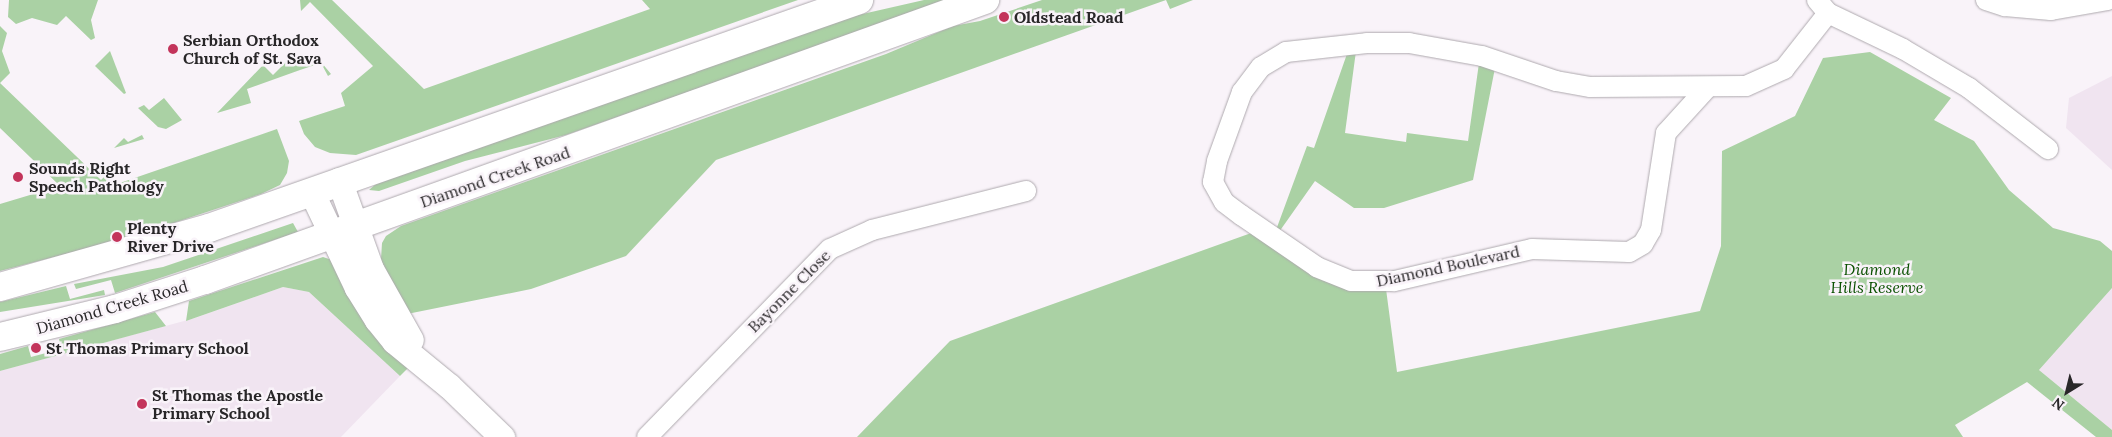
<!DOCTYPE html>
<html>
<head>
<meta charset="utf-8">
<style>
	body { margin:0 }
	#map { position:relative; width:2112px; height:437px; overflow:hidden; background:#f9f3f9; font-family:Lora,serif }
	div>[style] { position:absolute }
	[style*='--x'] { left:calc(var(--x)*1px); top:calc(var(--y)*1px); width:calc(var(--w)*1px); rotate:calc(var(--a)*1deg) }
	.built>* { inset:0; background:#f0e4f0 }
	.green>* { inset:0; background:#aad1a4 }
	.roads { filter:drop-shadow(0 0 1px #aea9ae) drop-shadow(0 0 1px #aea9ae) }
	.minor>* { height:20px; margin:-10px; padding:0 10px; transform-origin:10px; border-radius:10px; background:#fff }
	.tertiary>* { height:25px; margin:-12.5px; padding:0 12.5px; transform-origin:12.5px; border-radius:12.5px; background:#fff }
	.primary>* { height:28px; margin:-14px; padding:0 14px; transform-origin:14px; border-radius:14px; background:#fff }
	.dots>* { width:14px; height:14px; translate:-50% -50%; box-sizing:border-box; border:2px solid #f9f3f9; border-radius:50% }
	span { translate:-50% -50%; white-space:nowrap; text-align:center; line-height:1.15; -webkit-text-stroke:5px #f9f3f9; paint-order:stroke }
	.poi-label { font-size:16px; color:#292729; font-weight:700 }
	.left { translate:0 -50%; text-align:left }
	.street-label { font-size:16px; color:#292729 }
	.park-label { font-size:16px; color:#0a5100; font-style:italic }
	.north { position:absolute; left:2042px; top:367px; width:50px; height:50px; -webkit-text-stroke:4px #f9f3f9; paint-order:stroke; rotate:216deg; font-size:14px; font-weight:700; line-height:20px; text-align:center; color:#292729 }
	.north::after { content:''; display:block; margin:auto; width:18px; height:22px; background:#292729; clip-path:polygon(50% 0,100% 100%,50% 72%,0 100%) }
</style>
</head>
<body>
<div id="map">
	<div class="built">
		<i style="clip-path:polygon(2112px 76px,2112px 170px,2066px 128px,2069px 98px)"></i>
		<i style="clip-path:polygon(283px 287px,309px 292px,400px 376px,341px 437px,0 437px,0 371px,195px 318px)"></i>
		<i style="clip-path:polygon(2112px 288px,2112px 430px,2039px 370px)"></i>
	</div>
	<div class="green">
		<i style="clip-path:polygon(9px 0,98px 0,91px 20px,95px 38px,91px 40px,66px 16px,57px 25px,32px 18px,16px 24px,8px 17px)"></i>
		<i style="clip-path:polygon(300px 0,332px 0,424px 89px,650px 9px,642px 0,798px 0,356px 155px,330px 153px,315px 147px,304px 134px,299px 121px,345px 106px,341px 93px,373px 66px,310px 2px,301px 11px)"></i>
		<i style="clip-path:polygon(924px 0,951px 0,566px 135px,465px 161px,379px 191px,369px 190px,377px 183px,845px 18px)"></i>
		<i style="clip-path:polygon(1042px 0,1193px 0,1170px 9px,1166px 0,716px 160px,626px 256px,531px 289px,407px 314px,386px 273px,381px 259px,382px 243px,386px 236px,401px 226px,886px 54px,953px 26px,980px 21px)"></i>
		<i style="clip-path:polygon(0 26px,7px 33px,2px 51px,10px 73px,0 83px)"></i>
		<i style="clip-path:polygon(110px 51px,126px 93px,124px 94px,95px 66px)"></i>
		<i style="clip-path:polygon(1348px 51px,1356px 51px,1345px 133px,1406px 142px,1407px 133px,1468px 141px,1479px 63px,1495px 68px,1473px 180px,1384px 208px,1354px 208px,1315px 181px,1279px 232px,1276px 230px,1307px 146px,1314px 148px)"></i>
		<i style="clip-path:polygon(1870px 52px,1951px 98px,1934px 120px,1974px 141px,2009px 190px,2053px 228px,2100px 241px,2112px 251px,2112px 288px,2039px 370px,2112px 430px,2112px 437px,2096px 437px,2027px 382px,1955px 425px,1963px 437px,857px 437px,950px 341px,1254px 232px,1386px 289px,1397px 372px,1700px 311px,1721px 246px,1722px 151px,1795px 116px,1823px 58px)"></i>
		<i style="clip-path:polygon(294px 54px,305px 65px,316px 56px,331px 74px,328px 76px,321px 63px,300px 70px,247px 89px,251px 103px,217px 113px,263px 65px,273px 75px)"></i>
		<i style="clip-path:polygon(0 83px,101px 180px,112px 169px,117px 184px,277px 129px,289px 161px,287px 173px,280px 185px,261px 194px,128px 238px,0 271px,0 204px,60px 186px,0 128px)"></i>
		<i style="clip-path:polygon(164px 98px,182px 120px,166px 129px,158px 127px,138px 108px,144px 105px,149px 110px)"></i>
		<i style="clip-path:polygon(142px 135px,144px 139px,114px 148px,124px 138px,128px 142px)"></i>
		<i style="clip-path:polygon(293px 223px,298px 232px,115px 293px,111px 280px,76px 289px,74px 284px,163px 267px)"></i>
		<i style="clip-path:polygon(323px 257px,332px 260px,408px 368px,400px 376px,309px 292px,283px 287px,186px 321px,189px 301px)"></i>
		<i style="clip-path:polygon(66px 286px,70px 299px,104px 290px,105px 295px,0 312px,0 302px)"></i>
		<i style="clip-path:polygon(155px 312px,166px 326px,0 371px,0 354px,28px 346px,31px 357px,61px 349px,59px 339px)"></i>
	</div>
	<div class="roads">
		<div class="minor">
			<i style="--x:1817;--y:0;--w:17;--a:50"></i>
			<i style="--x:1828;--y:13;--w:83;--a:25.6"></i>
			<i style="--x:1903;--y:49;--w:77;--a:30.6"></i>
			<i style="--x:1969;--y:88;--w:100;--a:37.7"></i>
			<i style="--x:1986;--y:0;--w:20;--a:18"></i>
			<i style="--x:2005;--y:6;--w:46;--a:5"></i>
			<i style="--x:2051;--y:10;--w:58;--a:-10"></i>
			<i style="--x:1707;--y:88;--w:61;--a:132.3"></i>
			<i style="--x:1666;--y:133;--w:98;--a:98.8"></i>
			<i style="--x:1651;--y:230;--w:16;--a:120"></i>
			<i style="--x:1643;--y:244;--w:16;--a:150"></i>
			<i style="--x:1629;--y:252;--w:97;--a:-178.2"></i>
			<i style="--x:1532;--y:249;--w:142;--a:166.9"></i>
			<i style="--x:1394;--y:281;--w:43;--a:180"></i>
			<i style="--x:1351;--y:281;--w:37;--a:-158"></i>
			<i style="--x:1317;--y:267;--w:92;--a:-145.6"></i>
			<i style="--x:1241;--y:215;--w:21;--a:-143"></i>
			<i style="--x:1224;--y:202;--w:23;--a:-119"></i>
			<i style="--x:1213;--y:182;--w:21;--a:-79"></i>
			<i style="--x:1217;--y:161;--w:73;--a:-70.1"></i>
			<i style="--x:1242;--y:92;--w:31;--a:-53"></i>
			<i style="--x:1261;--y:67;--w:29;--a:-31"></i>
			<i style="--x:1286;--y:52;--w:81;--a:-6.3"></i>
			<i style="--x:1367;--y:43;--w:42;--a:0"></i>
			<i style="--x:1409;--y:43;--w:74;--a:10.1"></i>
			<i style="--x:1482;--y:56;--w:78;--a:18.7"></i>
			<i style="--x:1556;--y:81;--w:35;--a:10"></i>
			<i style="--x:1590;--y:87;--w:156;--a:-0.4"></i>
			<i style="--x:1746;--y:86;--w:42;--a:-24.1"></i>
			<i style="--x:1784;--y:69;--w:71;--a:-51.8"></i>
			<i style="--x:647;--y:437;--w:262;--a:-45.8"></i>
			<i style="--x:830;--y:249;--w:46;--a:-24.3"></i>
			<i style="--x:872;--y:230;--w:159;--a:-14.2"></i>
		</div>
		<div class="tertiary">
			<i style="--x:339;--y:180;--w:95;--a:70.2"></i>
			<i style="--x:371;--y:269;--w:81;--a:60.6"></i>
			<i style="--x:311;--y:191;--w:107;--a:64.6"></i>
			<i style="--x:357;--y:288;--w:38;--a:58"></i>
			<i style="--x:377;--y:320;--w:27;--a:51"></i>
			<i style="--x:394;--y:341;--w:71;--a:39.3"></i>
			<i style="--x:449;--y:386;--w:74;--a:43.9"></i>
		</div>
		<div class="primary">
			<i style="--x:0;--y:287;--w:217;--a:-15.8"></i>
			<i style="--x:209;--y:228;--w:689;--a:-19.33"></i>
			<i style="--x:0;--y:337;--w:118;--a:-13.7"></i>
			<i style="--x:115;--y:309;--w:95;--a:-17.9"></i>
			<i style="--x:205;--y:280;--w:829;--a:-19.75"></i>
		</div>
	</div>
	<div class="dots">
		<i style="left:1004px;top:17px;background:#c3345b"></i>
		<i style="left:173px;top:49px;background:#c3345b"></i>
		<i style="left:18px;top:177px;background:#c3345b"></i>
		<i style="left:117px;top:237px;background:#c3345b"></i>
		<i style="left:36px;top:348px;background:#c3345b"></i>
		<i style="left:142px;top:404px;background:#c3345b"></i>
	</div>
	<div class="poi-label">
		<span class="left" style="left:1014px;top:17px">Oldstead Road</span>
		<span class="left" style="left:183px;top:49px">Serbian Orthodox<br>Church of St. Sava</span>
		<span class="left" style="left:29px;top:177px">Sounds Right<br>Speech Pathology</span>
		<span class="left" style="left:127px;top:237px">Plenty<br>River Drive</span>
		<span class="left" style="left:46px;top:348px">St Thomas Primary School</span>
		<span class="left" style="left:152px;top:404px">St Thomas the Apostle<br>Primary School</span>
	</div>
	<div class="street-label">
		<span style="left:495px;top:177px;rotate:-19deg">Diamond Creek Road</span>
		<span style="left:1448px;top:266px;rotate:-12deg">Diamond Boulevard</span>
		<span style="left:789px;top:291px;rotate:-45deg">Bayonne Close</span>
		<span style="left:112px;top:307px;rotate:-16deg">Diamond Creek Road</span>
	</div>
	<div class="park-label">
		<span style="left:1877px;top:278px">Diamond<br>Hills Reserve</span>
	</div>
	<div class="north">N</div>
</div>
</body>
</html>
